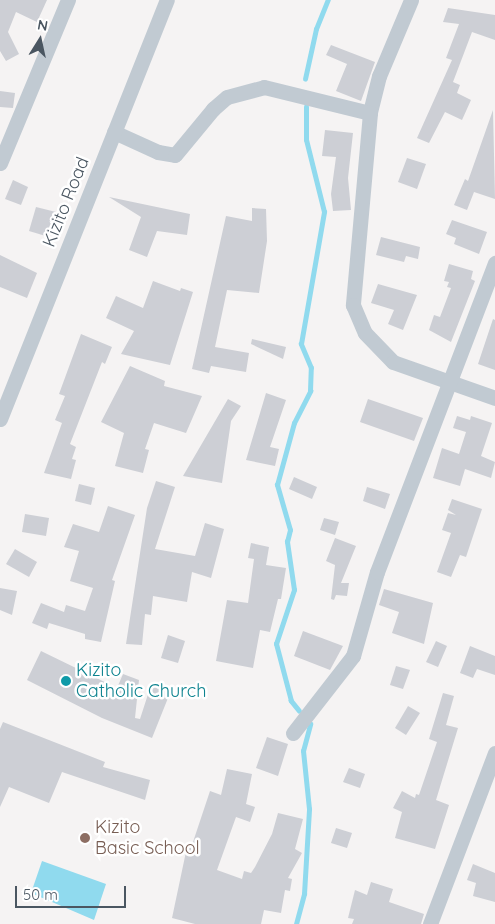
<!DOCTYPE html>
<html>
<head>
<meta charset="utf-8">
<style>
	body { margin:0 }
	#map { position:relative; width:495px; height:924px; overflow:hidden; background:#f5f3f3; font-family:Quicksand,sans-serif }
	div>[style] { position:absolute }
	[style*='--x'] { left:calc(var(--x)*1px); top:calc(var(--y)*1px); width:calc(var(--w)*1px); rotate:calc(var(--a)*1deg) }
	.water>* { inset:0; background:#90daee }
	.stream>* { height:4.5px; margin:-2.25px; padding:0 2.25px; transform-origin:2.25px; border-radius:2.25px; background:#90daee }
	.building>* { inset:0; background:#cdcfd5 }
	.minor>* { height:15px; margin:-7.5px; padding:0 7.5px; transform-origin:7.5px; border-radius:7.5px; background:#c1cad2 }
	.dots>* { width:14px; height:14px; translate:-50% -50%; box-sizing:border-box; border:2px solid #fff; border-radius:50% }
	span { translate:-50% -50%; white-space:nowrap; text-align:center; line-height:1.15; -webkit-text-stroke:5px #fff; paint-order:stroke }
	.street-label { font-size:18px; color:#4a5661 }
	.culture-label { font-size:18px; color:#0d838f }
	.left { translate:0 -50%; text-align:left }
	.education-label { font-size:18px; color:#785e54 }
	.north { position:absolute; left:15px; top:15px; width:50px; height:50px; -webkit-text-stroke:4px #fff; paint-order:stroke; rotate:10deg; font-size:14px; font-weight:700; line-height:20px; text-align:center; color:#4a5661 }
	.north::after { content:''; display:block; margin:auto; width:18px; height:22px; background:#4a5661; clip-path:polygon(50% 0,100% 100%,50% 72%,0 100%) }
	.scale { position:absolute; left:15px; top:886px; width:111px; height:22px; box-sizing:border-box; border:2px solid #4a5661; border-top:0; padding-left:6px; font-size:15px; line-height:18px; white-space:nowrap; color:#4a5661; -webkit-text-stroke:4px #fff; paint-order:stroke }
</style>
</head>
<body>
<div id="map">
	<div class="water">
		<i style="clip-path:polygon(42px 861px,106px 884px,94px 920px,31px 893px)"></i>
	</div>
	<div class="stream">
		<i style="--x:305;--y:79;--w:51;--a:-77.6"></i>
		<i style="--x:316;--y:29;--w:31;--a:-68"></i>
		<i style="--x:299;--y:711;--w:13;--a:-129"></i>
		<i style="--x:291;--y:701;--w:59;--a:-104.7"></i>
		<i style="--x:276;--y:644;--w:57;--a:-71.6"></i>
		<i style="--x:294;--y:590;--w:49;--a:-98.3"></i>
		<i style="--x:287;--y:542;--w:12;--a:-76"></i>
		<i style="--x:290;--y:530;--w:47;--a:-106.1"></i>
		<i style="--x:277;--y:485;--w:64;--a:-74.7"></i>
		<i style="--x:294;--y:423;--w:36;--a:-63"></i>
		<i style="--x:310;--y:391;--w:23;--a:-88"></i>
		<i style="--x:311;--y:368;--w:26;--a:-113"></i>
		<i style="--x:301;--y:344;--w:134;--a:-80.1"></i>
		<i style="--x:324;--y:212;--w:74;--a:-104"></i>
		<i style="--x:306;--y:140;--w:33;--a:-90"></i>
		<i style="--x:296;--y:924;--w:31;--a:-75"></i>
		<i style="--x:304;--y:894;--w:85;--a:-86.6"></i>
		<i style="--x:309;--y:809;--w:58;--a:-95.9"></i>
		<i style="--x:303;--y:751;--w:28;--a:-75"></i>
	</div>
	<div class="building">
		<i style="clip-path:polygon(0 0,47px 0,37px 22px,16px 12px,8px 32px,19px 54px,6px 61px,0 51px)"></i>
		<i style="clip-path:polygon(448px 8px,495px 15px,495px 40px,472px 32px,453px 82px,460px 85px,457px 93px,471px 100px,462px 120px,445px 112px,429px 143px,417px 138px,452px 60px,446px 58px,459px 24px,443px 22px)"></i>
		<i style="clip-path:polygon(331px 45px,375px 62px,361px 101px,336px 91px,347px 64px,326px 55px)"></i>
		<i style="clip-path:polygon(0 91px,15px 93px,13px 108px,0 107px)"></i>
		<i style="clip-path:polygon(493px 110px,495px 199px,474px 192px,467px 210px,454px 205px,465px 179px,468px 181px)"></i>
		<i style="clip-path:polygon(325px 130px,353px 133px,348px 178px,351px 210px,333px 211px,331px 194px,336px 157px,322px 156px)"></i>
		<i style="clip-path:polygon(407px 158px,426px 164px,417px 189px,398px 182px)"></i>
		<i style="clip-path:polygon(13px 180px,28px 187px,21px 205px,5px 199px)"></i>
		<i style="clip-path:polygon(109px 197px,190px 214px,187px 235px,157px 231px,147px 257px,129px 250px,141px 217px)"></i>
		<i style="clip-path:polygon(36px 207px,56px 212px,49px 237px,29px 231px)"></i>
		<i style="clip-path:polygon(252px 208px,266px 209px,267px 241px,259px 293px,227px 290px,215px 347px,249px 353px,246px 372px,211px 366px,209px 373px,192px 369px,226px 216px,252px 221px)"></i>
		<i style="clip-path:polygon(452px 220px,487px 232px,479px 254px,454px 244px,456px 238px,446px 234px)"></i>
		<i style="clip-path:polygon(381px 237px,420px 247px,418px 259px,406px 256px,404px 262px,376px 255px)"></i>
		<i style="clip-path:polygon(0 255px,37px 273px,27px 298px,0 287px)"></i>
		<i style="clip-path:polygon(449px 264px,473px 271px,471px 279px,475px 281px,451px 342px,429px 330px,434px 315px,440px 317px,451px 288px,447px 287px,449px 282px,444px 281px)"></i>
		<i style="clip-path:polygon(153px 281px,180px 291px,181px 288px,193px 292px,170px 365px,121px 354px,134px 331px,106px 318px,116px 296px,143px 308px)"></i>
		<i style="clip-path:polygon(378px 284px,417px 295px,403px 330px,388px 324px,394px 310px,371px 303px)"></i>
		<i style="clip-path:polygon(493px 319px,495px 320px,495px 370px,478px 364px)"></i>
		<i style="clip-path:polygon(81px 334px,112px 347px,105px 364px,102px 362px,70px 444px,76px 447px,72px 459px,76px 460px,71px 479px,44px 473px,62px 423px,55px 420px,65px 396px,59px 394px)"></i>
		<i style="clip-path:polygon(252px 339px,286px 347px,283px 359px,251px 344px)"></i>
		<i style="clip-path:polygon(130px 366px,165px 381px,164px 386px,202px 396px,186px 433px,154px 423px,145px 449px,149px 450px,143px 473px,115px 466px,124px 433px,101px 422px)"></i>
		<i style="clip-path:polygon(266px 393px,286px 400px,270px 447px,279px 449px,275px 466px,246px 460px)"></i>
		<i style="clip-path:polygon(228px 399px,241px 406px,231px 421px,222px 483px,183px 476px)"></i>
		<i style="clip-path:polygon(368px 399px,423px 418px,414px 441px,360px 422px)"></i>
		<i style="clip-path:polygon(457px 416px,470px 420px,471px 416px,492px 423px,481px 456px,495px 462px,491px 478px,465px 469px,460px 486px,433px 478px,442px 448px,459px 454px,466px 432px,453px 428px)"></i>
		<i style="clip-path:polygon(294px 477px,317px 487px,312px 499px,289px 489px)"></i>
		<i style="clip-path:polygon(156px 481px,175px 487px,155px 549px,195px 556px,205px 523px,224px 529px,211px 578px,192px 572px,187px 602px,153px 596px,151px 615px,145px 614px,142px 645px,126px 644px,147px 508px)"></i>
		<i style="clip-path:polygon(79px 484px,95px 488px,91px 505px,75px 501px)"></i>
		<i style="clip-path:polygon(367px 487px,390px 494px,385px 509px,363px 501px)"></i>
		<i style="clip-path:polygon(452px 499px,482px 509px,466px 557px,460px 555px,451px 577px,437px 572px,451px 533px,442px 530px,448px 513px,456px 515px,448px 510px)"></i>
		<i style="clip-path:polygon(108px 506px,135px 515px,112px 580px,115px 581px,101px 642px,85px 639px,85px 634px,49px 623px,47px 629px,32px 623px,41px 603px,64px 612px,66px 605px,85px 611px,93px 588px,70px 581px,79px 551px,64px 547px,73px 524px,99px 532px)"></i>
		<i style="clip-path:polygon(25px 514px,49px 518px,46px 536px,22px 532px)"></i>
		<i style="clip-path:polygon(324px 518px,339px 522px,335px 535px,320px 530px)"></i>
		<i style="clip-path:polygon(335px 538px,356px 546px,341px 583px,349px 583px,347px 596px,336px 595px,334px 600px,331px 599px,335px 565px,326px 561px)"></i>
		<i style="clip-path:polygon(251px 543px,269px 547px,266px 565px,286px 568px,281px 599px,278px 599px,270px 632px,260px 630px,253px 668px,216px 661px,227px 600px,248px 603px,254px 559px,248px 558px)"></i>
		<i style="clip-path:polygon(15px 549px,37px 562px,29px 577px,6px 564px)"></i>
		<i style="clip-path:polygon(0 588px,17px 591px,12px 615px,0 610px)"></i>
		<i style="clip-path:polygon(384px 589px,433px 603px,424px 644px,392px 633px,399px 612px,379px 605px)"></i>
		<i style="clip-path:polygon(303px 631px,343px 646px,330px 670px,294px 656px)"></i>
		<i style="clip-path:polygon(168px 635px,185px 641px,178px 663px,161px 658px)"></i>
		<i style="clip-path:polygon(436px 641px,447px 646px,438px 667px,426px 662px)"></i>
		<i style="clip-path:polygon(470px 646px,495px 656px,495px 675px,477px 669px,473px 678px,460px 673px)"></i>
		<i style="clip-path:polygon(41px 651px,117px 688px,123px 674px,139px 680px,135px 718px,140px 719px,151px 685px,170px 693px,152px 738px,102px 718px,27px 680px)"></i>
		<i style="clip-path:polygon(396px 666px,410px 670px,403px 689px,390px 685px)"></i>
		<i style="clip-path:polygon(443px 693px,454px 696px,446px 725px,458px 728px,436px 800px,449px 805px,435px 849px,395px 838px,402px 812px,393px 808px,402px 791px,415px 798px,416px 794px,419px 795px,437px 742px,429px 739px)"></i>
		<i style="clip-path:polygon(408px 706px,420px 713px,406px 735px,395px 728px)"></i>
		<i style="clip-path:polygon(3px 722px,105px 762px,103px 767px,150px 780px,145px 800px,62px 772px,49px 803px,9px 787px,0 807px,0 729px)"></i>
		<i style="clip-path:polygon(267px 737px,288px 744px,278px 776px,256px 768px)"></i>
		<i style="clip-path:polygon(349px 768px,365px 774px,360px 788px,343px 782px)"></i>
		<i style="clip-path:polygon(227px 769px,252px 774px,246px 804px,255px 807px,250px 822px,236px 817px,217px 870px,242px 879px,244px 871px,251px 873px,255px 867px,272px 834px,278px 813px,303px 819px,295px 849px,302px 853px,288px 878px,292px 879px,290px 891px,285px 890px,281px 913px,264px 910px,261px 924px,195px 924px,172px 918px,187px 847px,191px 848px,210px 791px,221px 795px)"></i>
		<i style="clip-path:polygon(336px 828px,352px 833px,347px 848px,331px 843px)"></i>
		<i style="clip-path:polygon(473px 864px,495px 873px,495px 902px,473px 896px,476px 883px,467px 880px)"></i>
		<i style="clip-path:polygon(371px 882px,393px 889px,389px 902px,424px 914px,421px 924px,352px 924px,354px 919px,348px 918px,355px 890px,367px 895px)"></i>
	</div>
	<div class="minor">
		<i style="--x:411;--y:0;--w:82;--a:112.8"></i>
		<i style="--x:379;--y:76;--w:38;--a:104"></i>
		<i style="--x:370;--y:113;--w:193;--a:95.1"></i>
		<i style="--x:353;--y:305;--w:30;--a:67"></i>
		<i style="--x:365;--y:333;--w:40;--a:46"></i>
		<i style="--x:393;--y:362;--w:108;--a:19.4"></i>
		<i style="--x:114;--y:132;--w:48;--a:24.4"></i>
		<i style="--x:158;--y:152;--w:17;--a:10"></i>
		<i style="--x:175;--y:155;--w:60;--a:-50.4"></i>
		<i style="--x:213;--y:109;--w:18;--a:-41"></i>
		<i style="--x:227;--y:97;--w:38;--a:-15"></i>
		<i style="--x:264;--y:87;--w:109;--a:13.8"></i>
		<i style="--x:0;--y:163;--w:177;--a:-67.4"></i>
		<i style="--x:0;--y:419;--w:451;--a:-68.3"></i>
		<i style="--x:293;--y:733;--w:98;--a:-52.1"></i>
		<i style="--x:353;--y:656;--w:87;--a:-74.1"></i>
		<i style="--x:377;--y:572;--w:331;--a:-69.1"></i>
		<i style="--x:430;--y:924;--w:183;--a:-69.2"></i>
	</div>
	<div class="dots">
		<i style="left:66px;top:681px;background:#0f9aa8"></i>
		<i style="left:85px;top:838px;background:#8d6e63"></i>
	</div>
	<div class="street-label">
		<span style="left:66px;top:202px;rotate:-68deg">Kizito Road</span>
	</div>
	<div class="culture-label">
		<span class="left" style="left:76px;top:681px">Kizito<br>Catholic Church</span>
	</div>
	<div class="education-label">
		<span class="left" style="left:95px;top:838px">Kizito<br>Basic School</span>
	</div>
	<div class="north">N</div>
	<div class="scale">50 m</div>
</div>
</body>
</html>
